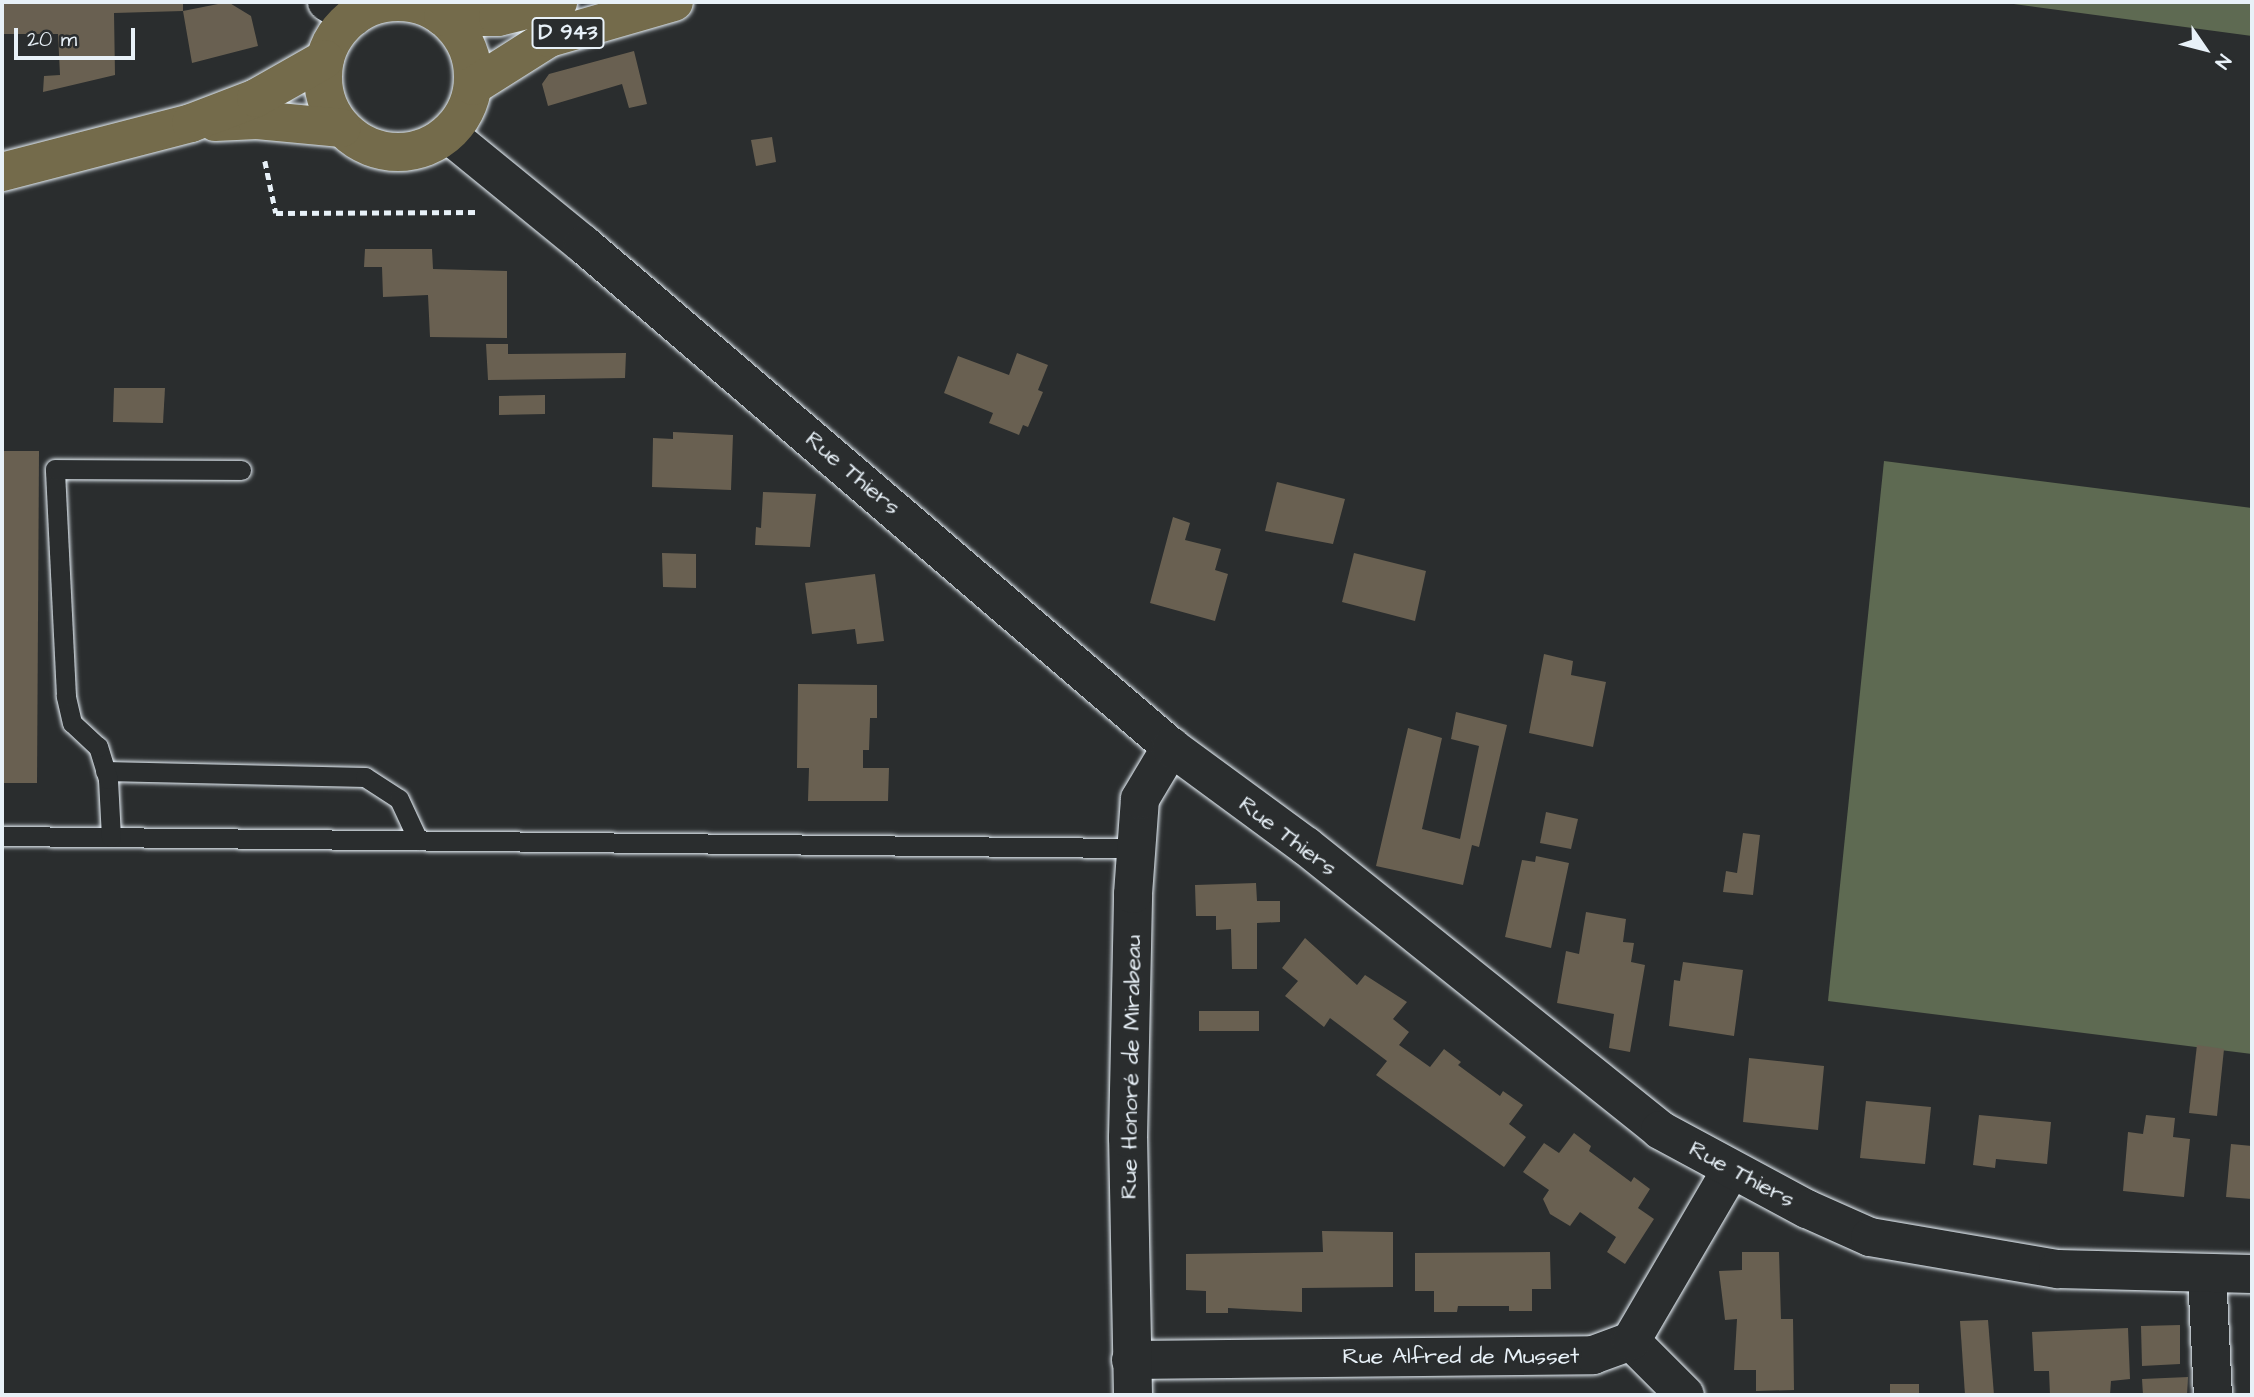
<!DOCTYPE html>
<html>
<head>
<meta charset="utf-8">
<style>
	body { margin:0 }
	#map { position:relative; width:2254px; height:1397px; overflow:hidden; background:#2a2d2e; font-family:"Architects Daughter",sans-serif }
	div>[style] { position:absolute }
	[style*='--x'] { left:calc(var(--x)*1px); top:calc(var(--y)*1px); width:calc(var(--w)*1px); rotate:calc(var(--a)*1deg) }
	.green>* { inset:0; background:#5e6a52 }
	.building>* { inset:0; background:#696051 }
	.path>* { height:4.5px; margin-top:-2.25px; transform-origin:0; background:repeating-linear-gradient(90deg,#e8f1f8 0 7px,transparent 0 12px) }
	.roads { filter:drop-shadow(0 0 2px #e8f1f8) drop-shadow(0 0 2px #e8f1f8) }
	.lane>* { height:19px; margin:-9.5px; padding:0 9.5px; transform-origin:9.5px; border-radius:9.5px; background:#2a2d2e }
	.street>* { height:38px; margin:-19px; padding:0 19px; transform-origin:19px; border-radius:19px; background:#2a2d2e }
	.secondary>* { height:38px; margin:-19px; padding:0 19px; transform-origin:19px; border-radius:19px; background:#2a2d2e }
	.primary>* { height:38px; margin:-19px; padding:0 19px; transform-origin:19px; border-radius:19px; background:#746b4b }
	.primary>.ring { margin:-19px; padding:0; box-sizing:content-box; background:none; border:38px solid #746b4b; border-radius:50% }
	span { translate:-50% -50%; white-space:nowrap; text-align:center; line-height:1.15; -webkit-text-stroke:5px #2a2d2e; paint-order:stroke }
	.shield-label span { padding:2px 5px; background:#2a2d2e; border:2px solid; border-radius:5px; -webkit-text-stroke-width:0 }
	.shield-label { font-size:21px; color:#e8f1f8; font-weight:700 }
	.street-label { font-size:23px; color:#e8f1f8 }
	.frame { position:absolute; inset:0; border:4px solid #e8f1f8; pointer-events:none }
	.north { position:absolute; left:2170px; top:14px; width:70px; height:70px; -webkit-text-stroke:5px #2a2d2e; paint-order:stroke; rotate:125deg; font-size:19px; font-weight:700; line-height:28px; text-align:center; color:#e8f1f8 }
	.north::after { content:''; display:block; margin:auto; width:24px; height:32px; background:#e8f1f8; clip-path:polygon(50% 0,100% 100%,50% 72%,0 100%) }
	.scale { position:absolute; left:14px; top:28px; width:121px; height:32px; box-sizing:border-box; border:4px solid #e8f1f8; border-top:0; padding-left:9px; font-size:21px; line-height:24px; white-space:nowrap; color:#e8f1f8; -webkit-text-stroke:5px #2a2d2e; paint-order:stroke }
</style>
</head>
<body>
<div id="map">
	<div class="green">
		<i style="clip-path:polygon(1999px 2px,2252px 2px,2252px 36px)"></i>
		<i style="clip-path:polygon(1884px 461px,2252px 508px,2252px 1054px,1828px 1001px)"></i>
	</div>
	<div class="building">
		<i style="clip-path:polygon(2px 2px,183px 2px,183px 11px,228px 2px,251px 16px,258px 46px,192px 63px,183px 11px,114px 13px,115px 75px,43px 92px,44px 76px,60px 75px,58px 34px,2px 34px)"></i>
		<i style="clip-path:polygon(634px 51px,647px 104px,629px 108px,622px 84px,548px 106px,542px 84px,549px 74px)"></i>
		<i style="clip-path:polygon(772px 137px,776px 162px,756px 166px,751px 140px)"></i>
		<i style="clip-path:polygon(365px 249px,432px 249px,433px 269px,507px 271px,507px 338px,430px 337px,428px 295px,383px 297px,382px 267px,364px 267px)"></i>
		<i style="clip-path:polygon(486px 344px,508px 344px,508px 354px,626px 353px,625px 378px,488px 380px)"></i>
		<i style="clip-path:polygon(1017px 353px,1048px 365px,1038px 390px,1043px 392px,1028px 427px,1023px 425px,1019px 435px,989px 423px,993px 413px,944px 393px,958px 356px,1009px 375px)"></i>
		<i style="clip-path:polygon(114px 388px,165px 388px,163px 423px,113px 422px)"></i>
		<i style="clip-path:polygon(545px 395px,545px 414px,499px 415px,499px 396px)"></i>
		<i style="clip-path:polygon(673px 432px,733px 435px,731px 490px,652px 487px,653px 438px,673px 439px)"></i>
		<i style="clip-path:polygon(2px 451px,39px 451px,37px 783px,2px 783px)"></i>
		<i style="clip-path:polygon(1277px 482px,1345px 499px,1333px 544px,1265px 531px)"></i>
		<i style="clip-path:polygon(763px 492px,816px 494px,810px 547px,755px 545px,756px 527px,761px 528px)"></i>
		<i style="clip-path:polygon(1173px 517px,1190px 523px,1185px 540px,1221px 549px,1215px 570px,1228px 574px,1215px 621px,1150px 603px)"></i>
		<i style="clip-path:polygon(662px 553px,696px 554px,696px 588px,663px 587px)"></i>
		<i style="clip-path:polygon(1354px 553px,1426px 571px,1415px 621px,1342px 602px)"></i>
		<i style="clip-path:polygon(875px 574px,884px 641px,857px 644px,855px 629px,812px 634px,805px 583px)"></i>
		<i style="clip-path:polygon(1544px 654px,1573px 661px,1571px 675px,1606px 682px,1593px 747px,1529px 733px)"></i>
		<i style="clip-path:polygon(798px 684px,877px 685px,877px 718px,870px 718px,869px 750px,863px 750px,863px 768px,889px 768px,888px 801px,808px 801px,809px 768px,797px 768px)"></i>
		<i style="clip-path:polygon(1456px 712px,1507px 725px,1479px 847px,1472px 845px,1463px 885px,1376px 866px,1408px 728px,1442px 738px,1422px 829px,1460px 839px,1479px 746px,1451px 739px)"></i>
		<i style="clip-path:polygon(1546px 812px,1578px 819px,1571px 849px,1540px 843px)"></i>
		<i style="clip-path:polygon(1743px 833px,1760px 835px,1753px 895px,1723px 892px,1726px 871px,1737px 873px)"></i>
		<i style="clip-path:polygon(1536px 856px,1569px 863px,1551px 948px,1505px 937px,1522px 860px,1535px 862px)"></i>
		<i style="clip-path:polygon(1256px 883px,1257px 901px,1280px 901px,1280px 922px,1257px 923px,1257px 969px,1232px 969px,1231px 929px,1216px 930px,1216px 916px,1196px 916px,1195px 885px)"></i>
		<i style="clip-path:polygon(1586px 912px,1626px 919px,1623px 942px,1634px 943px,1631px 962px,1645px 965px,1630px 1052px,1609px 1048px,1614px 1014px,1557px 1003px,1566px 951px,1579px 954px)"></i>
		<i style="clip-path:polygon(1305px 938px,1357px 985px,1365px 975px,1407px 1002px,1393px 1019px,1409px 1032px,1399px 1045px,1430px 1067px,1444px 1049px,1461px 1062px,1458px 1065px,1500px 1096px,1503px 1091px,1523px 1105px,1509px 1124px,1526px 1137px,1504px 1167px,1376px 1075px,1387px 1061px,1330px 1018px,1324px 1027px,1285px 996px,1298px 981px,1282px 968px)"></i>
		<i style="clip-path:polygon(1683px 962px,1743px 970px,1734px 1036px,1669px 1026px,1674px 980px,1680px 981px)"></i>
		<i style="clip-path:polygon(1199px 1011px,1259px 1011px,1259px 1031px,1199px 1031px)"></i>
		<i style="clip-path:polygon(2197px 1045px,2224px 1049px,2217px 1116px,2189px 1113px)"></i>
		<i style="clip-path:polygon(1749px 1058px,1824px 1066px,1818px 1130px,1743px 1122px)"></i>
		<i style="clip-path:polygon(1866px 1101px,1931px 1107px,1925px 1164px,1860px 1158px)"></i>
		<i style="clip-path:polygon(1979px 1115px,2051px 1122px,2047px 1164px,1996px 1159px,1995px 1168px,1973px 1165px)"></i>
		<i style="clip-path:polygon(2146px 1115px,2175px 1118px,2173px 1137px,2190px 1139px,2184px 1197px,2123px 1191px,2128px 1132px,2143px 1134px)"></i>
		<i style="clip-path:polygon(1574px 1133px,1591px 1146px,1589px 1151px,1631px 1182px,1634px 1177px,1650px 1189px,1638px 1208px,1654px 1219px,1625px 1264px,1607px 1252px,1616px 1237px,1580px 1212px,1570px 1226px,1550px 1214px,1543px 1199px,1549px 1190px,1523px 1172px,1544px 1143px,1559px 1153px)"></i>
		<i style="clip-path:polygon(2231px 1144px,2252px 1146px,2252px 1199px,2226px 1197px)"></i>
		<i style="clip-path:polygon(1322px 1231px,1393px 1232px,1393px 1287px,1302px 1288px,1302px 1312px,1228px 1308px,1228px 1313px,1206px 1313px,1206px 1291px,1186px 1290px,1186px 1254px,1323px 1252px)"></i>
		<i style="clip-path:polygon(1550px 1252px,1551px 1289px,1532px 1289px,1532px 1311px,1509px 1311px,1509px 1306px,1458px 1306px,1457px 1312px,1434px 1312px,1434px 1291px,1415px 1291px,1415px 1253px)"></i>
		<i style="clip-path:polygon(1742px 1252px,1779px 1252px,1781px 1319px,1793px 1319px,1794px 1390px,1756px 1391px,1756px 1370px,1734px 1370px,1737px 1319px,1725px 1320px,1719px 1271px,1742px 1270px)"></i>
		<i style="clip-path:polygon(1988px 1320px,1994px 1395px,1965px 1395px,1960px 1321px)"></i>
		<i style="clip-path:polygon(2180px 1325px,2180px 1364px,2142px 1366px,2141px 1326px)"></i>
		<i style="clip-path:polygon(2128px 1328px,2130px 1379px,2111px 1381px,2110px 1395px,2050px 1395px,2049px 1371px,2034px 1371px,2032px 1332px)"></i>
		<i style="clip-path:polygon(2188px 1377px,2187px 1395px,2143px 1395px,2142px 1379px)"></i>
		<i style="clip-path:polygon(1890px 1384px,1919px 1384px,1919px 1395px,1890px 1395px)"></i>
	</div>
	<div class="path">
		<i style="--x:265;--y:161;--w:53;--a:78.1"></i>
		<i style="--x:276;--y:213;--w:204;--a:-0.3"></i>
	</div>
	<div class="roads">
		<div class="lane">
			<i style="--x:105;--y:771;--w:260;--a:1.3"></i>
			<i style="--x:365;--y:777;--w:40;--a:32.9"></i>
			<i style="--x:399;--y:799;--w:45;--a:65.1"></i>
			<i style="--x:2;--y:836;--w:1134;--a:0.61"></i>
			<i style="--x:111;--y:837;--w:58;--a:-93"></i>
			<i style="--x:108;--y:779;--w:34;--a:-107"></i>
			<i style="--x:98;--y:747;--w:35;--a:-137"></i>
			<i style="--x:72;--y:723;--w:28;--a:-103"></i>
			<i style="--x:66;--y:696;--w:227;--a:-92.8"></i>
			<i style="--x:55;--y:469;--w:186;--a:0.3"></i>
		</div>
		<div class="street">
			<i style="--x:2207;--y:1274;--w:121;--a:87.2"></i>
			<i style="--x:1631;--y:1341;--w:76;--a:45"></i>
			<i style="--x:1131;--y:1360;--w:462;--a:-0.6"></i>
			<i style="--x:1593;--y:1355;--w:40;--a:-20.2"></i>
			<i style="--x:1631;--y:1341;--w:198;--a:-59.7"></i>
			<i style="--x:1133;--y:1395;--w:257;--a:-91.1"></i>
			<i style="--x:1128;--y:1138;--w:244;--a:-88.8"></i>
			<i style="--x:1133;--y:894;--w:95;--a:-85.8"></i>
			<i style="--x:1140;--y:799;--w:61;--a:-59.2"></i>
		</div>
		<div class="secondary">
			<i style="--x:327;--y:2;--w:30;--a:30"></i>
			<i style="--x:448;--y:134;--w:174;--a:39.2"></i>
			<i style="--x:583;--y:244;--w:774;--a:40.55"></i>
			<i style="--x:1171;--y:747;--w:167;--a:36.3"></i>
			<i style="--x:1306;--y:846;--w:454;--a:38.7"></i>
			<i style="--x:1660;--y:1130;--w:167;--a:28.3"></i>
			<i style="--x:1807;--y:1209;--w:69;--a:24"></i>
			<i style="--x:1870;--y:1237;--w:191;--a:9.7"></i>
			<i style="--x:2058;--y:1269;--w:194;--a:1.5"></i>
		</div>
		<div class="primary">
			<i class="ring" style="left:323px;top:2px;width:112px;height:112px"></i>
			<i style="--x:443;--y:17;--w:55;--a:0"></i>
			<i style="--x:498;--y:17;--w:62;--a:-14"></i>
			<i style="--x:473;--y:86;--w:90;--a:-32.3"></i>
			<i style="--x:549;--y:38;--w:130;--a:-16.1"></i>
			<i style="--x:215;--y:122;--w:42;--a:-2.7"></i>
			<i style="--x:257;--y:120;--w:85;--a:5.4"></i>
			<i style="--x:2;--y:172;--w:195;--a:-14.5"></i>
			<i style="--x:191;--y:123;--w:70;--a:-21"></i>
			<i style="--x:256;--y:98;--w:79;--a:-29.5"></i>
		</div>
	</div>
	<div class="shield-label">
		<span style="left:568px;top:33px">D 943</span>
	</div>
	<div class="street-label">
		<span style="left:853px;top:473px;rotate:40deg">Rue Thiers</span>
		<span style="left:1288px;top:836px;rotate:37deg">Rue Thiers</span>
		<span style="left:1131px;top:1067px;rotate:-89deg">Rue Honoré de Mirabeau</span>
		<span style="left:1742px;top:1174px;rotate:28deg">Rue Thiers</span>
		<span style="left:1461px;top:1356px">Rue Alfred de Musset</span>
	</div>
	<div class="frame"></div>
	<div class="north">N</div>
	<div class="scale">20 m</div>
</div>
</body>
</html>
